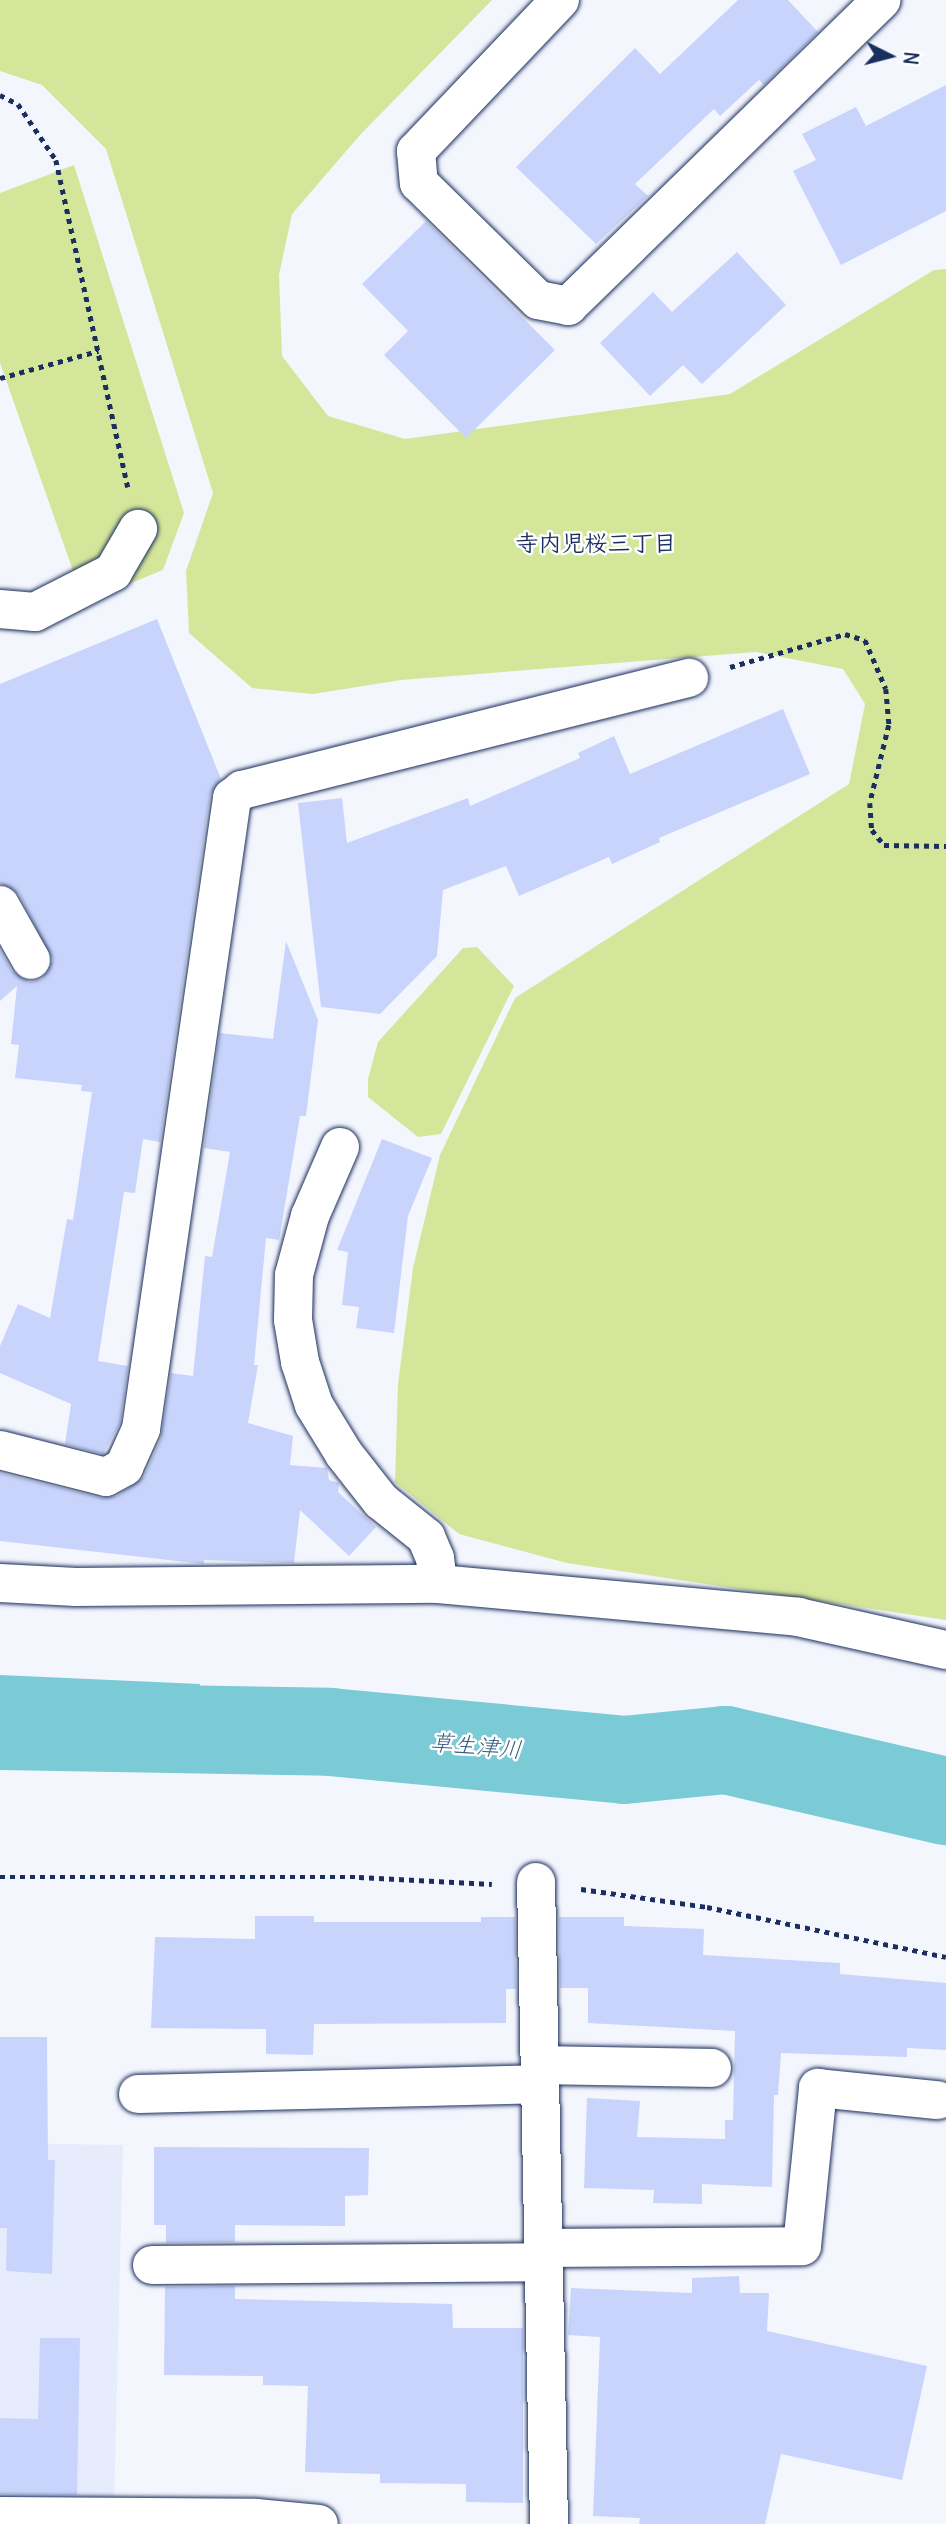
<!DOCTYPE html>
<html>
<head>
<meta charset="utf-8">
<style>
	body { margin:0 }
	#map { position:relative; width:946px; height:2524px; overflow:hidden; background:#f4f6fe; font-family:Delius,"Klee One",sans-serif }
	div>[style] { position:absolute }
	[style*='--x'] { left:calc(var(--x)*1px); top:calc(var(--y)*1px); width:calc(var(--w)*1px); rotate:calc(var(--a)*1deg) }
	.built>* { inset:0; background:#e7ecfd }
	.green>* { inset:0; background:#d4e69a }
	.water>* { inset:0; background:#7bcbd7 }
	.river>* { height:88px; margin:-44px; padding:0 44px; transform-origin:44px; border-radius:44px; background:#7bcbd7 }
	.building>* { inset:0; background:#c8d4fb }
	.path>* { height:4.5px; margin-top:-2.25px; transform-origin:0; background:repeating-linear-gradient(90deg,#1b2f5e 0 5px,transparent 0 10px) }
	.roads { filter:drop-shadow(0 0 2px #1b2f5e) drop-shadow(0 0 2px #1b2f5e) }
	.minor>* { height:38px; margin:-19px; padding:0 19px; transform-origin:19px; border-radius:19px; background:#fff }
	span { translate:-50% -50%; white-space:nowrap; text-align:center; line-height:1.15; -webkit-text-stroke:5px #fff; paint-order:stroke }
	.neighbourhood-label { font-size:23px; color:#1b2f5e; font-weight:700 }
	.water-label { font-size:23px; color:#385e82; font-style:italic }
	.north { position:absolute; left:855px; top:21px; width:70px; height:70px; -webkit-text-stroke:5px #fff; paint-order:stroke; rotate:96deg; font-size:19px; font-weight:700; line-height:28px; text-align:center; color:#1b2f5e }
	.north::after { content:''; display:block; margin:auto; width:24px; height:32px; background:#1b2f5e; clip-path:polygon(50% 0,100% 100%,50% 72%,0 100%) }
</style>
</head>
<body>
<div id="map">
	<div class="built">
		<i style="clip-path:polygon(0 2143px,123px 2145px,114px 2506px,0 2505px)"></i>
	</div>
	<div class="green">
		<i style="clip-path:polygon(0 0,492px 0,360px 135px,292px 214px,279px 275px,282px 356px,328px 416px,405px 439px,730px 394px,934px 270px,946px 269px,946px 1620px,567px 1563px,459px 1534px,395px 1482px,398px 1384px,413px 1268px,440px 1155px,515px 998px,849px 784px,865px 704px,843px 669px,756px 652px,401px 680px,313px 694px,252px 688px,189px 633px,186px 571px,213px 493px,106px 149px,42px 85px,0 71px)"></i>
		<i style="clip-path:polygon(74px 165px,184px 513px,163px 570px,84px 602px,0 363px,0 193px)"></i>
		<i style="clip-path:polygon(477px 947px,514px 986px,441px 1134px,418px 1137px,368px 1097px,368px 1079px,378px 1042px,463px 948px)"></i>
	</div>
	<div class="water">
		<i style="clip-path:polygon(0 1675px,200px 1684px,192px 1763px,123px 1772px,0 1767px)"></i>
	</div>
	<div class="river">
		<i style="--x:0;--y:1726;--w:330;--a:1"></i>
		<i style="--x:330;--y:1732;--w:295;--a:5.4"></i>
		<i style="--x:624;--y:1760;--w:102;--a:-5.6"></i>
		<i style="--x:726;--y:1750;--w:226;--a:13.1"></i>
	</div>
	<div class="building">
		<i style="clip-path:polygon(738px 0,788px 0,818px 32px,764px 85px,759px 80px,720px 116px,714px 109px,635px 184px,648px 196px,596px 244px,516px 167px,635px 48px,660px 74px)"></i>
		<i style="clip-path:polygon(946px 85px,946px 211px,841px 265px,793px 171px,816px 160px,802px 134px,856px 107px,866px 126px)"></i>
		<i style="clip-path:polygon(426px 221px,555px 350px,466px 438px,384px 355px,408px 331px,362px 284px)"></i>
		<i style="clip-path:polygon(737px 252px,786px 305px,702px 384px,683px 365px,650px 396px,600px 343px,653px 292px,672px 312px)"></i>
		<i style="clip-path:polygon(157px 619px,221px 779px,210px 795px,160px 1142px,143px 1139px,135px 1193px,124px 1192px,98px 1361px,128px 1366px,120px 1423px,103px 1454px,65px 1444px,71px 1404px,0 1373px,0 1346px,18px 1304px,50px 1318px,67px 1219px,73px 1220px,92px 1092px,81px 1091px,82px 1085px,15px 1078px,19px 1045px,11px 1044px,17px 986px,0 1001px,0 950px,12px 971px,30px 982px,42px 979px,53px 960px,19px 894px,0 883px,0 684px)"></i>
		<i style="clip-path:polygon(783px 709px,810px 774px,659px 838px,660px 842px,612px 864px,609px 857px,519px 896px,506px 866px,443px 890px,437px 956px,380px 1014px,321px 1007px,298px 803px,342px 798px,347px 843px,468px 798px,470px 806px,580px 758px,578px 753px,614px 736px,630px 774px)"></i>
		<i style="clip-path:polygon(286px 941px,318px 1020px,306px 1116px,300px 1116px,279px 1240px,266px 1238px,254px 1365px,258px 1365px,248px 1423px,293px 1436px,290px 1465px,327px 1468px,329px 1480px,339px 1483px,338px 1492px,376px 1527px,349px 1556px,300px 1510px,294px 1563px,204px 1560px,204px 1564px,0 1541px,0 1473px,101px 1498px,117px 1496px,144px 1477px,161px 1438px,171px 1373px,193px 1376px,205px 1256px,212px 1257px,230px 1152px,204px 1148px,220px 1033px,273px 1039px)"></i>
		<i style="clip-path:polygon(382px 1139px,432px 1158px,408px 1216px,394px 1333px,356px 1328px,359px 1307px,342px 1305px,348px 1252px,337px 1250px)"></i>
		<i style="clip-path:polygon(255px 1916px,314px 1916px,314px 1922px,481px 1922px,481px 1917px,515px 1917px,516px 1989px,506px 1989px,506px 2023px,314px 2024px,313px 2055px,266px 2054px,266px 2029px,151px 2028px,155px 1937px,255px 1939px)"></i>
		<i style="clip-path:polygon(559px 1917px,624px 1917px,624px 1926px,704px 1929px,703px 1955px,840px 1963px,840px 1974px,946px 1983px,946px 2050px,907px 2048px,907px 2057px,781px 2053px,778px 2095px,774px 2095px,772px 2187px,702px 2184px,702px 2204px,653px 2203px,654px 2190px,584px 2188px,587px 2098px,640px 2101px,637px 2137px,725px 2139px,725px 2120px,733px 2120px,735px 2031px,588px 2023px,588px 1988px,560px 1988px)"></i>
		<i style="clip-path:polygon(0 2037px,47px 2037px,48px 2160px,55px 2160px,52px 2274px,6px 2271px,7px 2228px,0 2228px)"></i>
		<i style="clip-path:polygon(154px 2147px,369px 2148px,368px 2195px,345px 2196px,345px 2226px,235px 2225px,235px 2242px,166px 2243px,166px 2225px,154px 2225px)"></i>
		<i style="clip-path:polygon(739px 2276px,740px 2293px,769px 2293px,767px 2331px,927px 2366px,902px 2480px,781px 2454px,765px 2524px,639px 2524px,640px 2518px,593px 2516px,600px 2337px,568px 2335px,571px 2288px,692px 2293px,692px 2278px)"></i>
		<i style="clip-path:polygon(235px 2286px,235px 2299px,452px 2304px,453px 2328px,523px 2328px,523px 2503px,466px 2502px,466px 2484px,380px 2483px,380px 2474px,305px 2472px,308px 2386px,263px 2385px,263px 2376px,164px 2375px,165px 2287px)"></i>
		<i style="clip-path:polygon(40px 2338px,80px 2338px,77px 2495px,0 2494px,0 2418px,38px 2419px)"></i>
	</div>
	<div class="path">
		<i style="--x:0;--y:95;--w:20;--a:27"></i>
		<i style="--x:18;--y:104;--w:68;--a:55.8"></i>
		<i style="--x:56;--y:160;--w:335;--a:77.6"></i>
		<i style="--x:0;--y:378;--w:102;--a:-15.4"></i>
		<i style="--x:730;--y:667;--w:120;--a:-16"></i>
		<i style="--x:845;--y:634;--w:21;--a:17"></i>
		<i style="--x:865;--y:640;--w:53;--a:66.8"></i>
		<i style="--x:886;--y:689;--w:36;--a:85"></i>
		<i style="--x:889;--y:725;--w:80;--a:103.7"></i>
		<i style="--x:870;--y:803;--w:27;--a:86"></i>
		<i style="--x:872;--y:830;--w:19;--a:51"></i>
		<i style="--x:884;--y:845;--w:62;--a:0.9"></i>
		<i style="--x:0;--y:1877;--w:359;--a:0"></i>
		<i style="--x:359;--y:1877;--w:133;--a:3"></i>
		<i style="--x:581;--y:1889;--w:127;--a:8.1"></i>
		<i style="--x:707;--y:1907;--w:244;--a:11.8"></i>
	</div>
	<div class="roads">
		<div class="minor">
			<i style="--x:560;--y:0;--w:209;--a:133.6"></i>
			<i style="--x:416;--y:151;--w:32;--a:85"></i>
			<i style="--x:419;--y:183;--w:167;--a:44.5"></i>
			<i style="--x:538;--y:300;--w:31;--a:11"></i>
			<i style="--x:568;--y:306;--w:438;--a:-44.3"></i>
			<i style="--x:0;--y:609;--w:35;--a:5"></i>
			<i style="--x:35;--y:612;--w:88;--a:-27.1"></i>
			<i style="--x:113;--y:572;--w:50;--a:-59.8"></i>
			<i style="--x:0;--y:905;--w:63;--a:60.6"></i>
			<i style="--x:340;--y:1147;--w:75;--a:113.5"></i>
			<i style="--x:310;--y:1216;--w:61;--a:105.2"></i>
			<i style="--x:294;--y:1275;--w:45;--a:91.3"></i>
			<i style="--x:293;--y:1320;--w:43;--a:80.5"></i>
			<i style="--x:300;--y:1362;--w:45;--a:72"></i>
			<i style="--x:314;--y:1405;--w:57;--a:58.5"></i>
			<i style="--x:344;--y:1454;--w:60;--a:51.8"></i>
			<i style="--x:381;--y:1501;--w:58;--a:38.7"></i>
			<i style="--x:426;--y:1537;--w:23;--a:67"></i>
			<i style="--x:435;--y:1558;--w:26;--a:83"></i>
			<i style="--x:0;--y:1450;--w:109;--a:14.3"></i>
			<i style="--x:106;--y:1477;--w:21;--a:-29"></i>
			<i style="--x:124;--y:1467;--w:42;--a:-65.9"></i>
			<i style="--x:141;--y:1429;--w:638;--a:-81.79"></i>
			<i style="--x:232;--y:798;--w:13;--a:-39"></i>
			<i style="--x:242;--y:790;--w:461;--a:-14.1"></i>
			<i style="--x:0;--y:1583;--w:76;--a:3"></i>
			<i style="--x:76;--y:1587;--w:362;--a:-0.5"></i>
			<i style="--x:438;--y:1584;--w:362;--a:5.2"></i>
			<i style="--x:798;--y:1617;--w:152;--a:12.6"></i>
			<i style="--x:536;--y:1882;--w:642;--a:88.84"></i>
			<i style="--x:540;--y:2065;--w:172;--a:1"></i>
			<i style="--x:138;--y:2094;--w:401;--a:-1.4"></i>
			<i style="--x:544;--y:2248;--w:258;--a:-0.4"></i>
			<i style="--x:802;--y:2246;--w:159;--a:-84.2"></i>
			<i style="--x:818;--y:2088;--w:120;--a:5.8"></i>
			<i style="--x:152;--y:2265;--w:392;--a:-0.4"></i>
			<i style="--x:0;--y:2516;--w:256;--a:0.4"></i>
			<i style="--x:256;--y:2518;--w:63;--a:5.4"></i>
		</div>
	</div>
	<div class="neighbourhood-label">
		<span style="left:596px;top:543px">寺内児桜三丁目</span>
	</div>
	<div class="water-label">
		<span style="left:476px;top:1746px;rotate:5deg">草生津川</span>
	</div>
	<div class="north">N</div>
</div>
</body>
</html>
